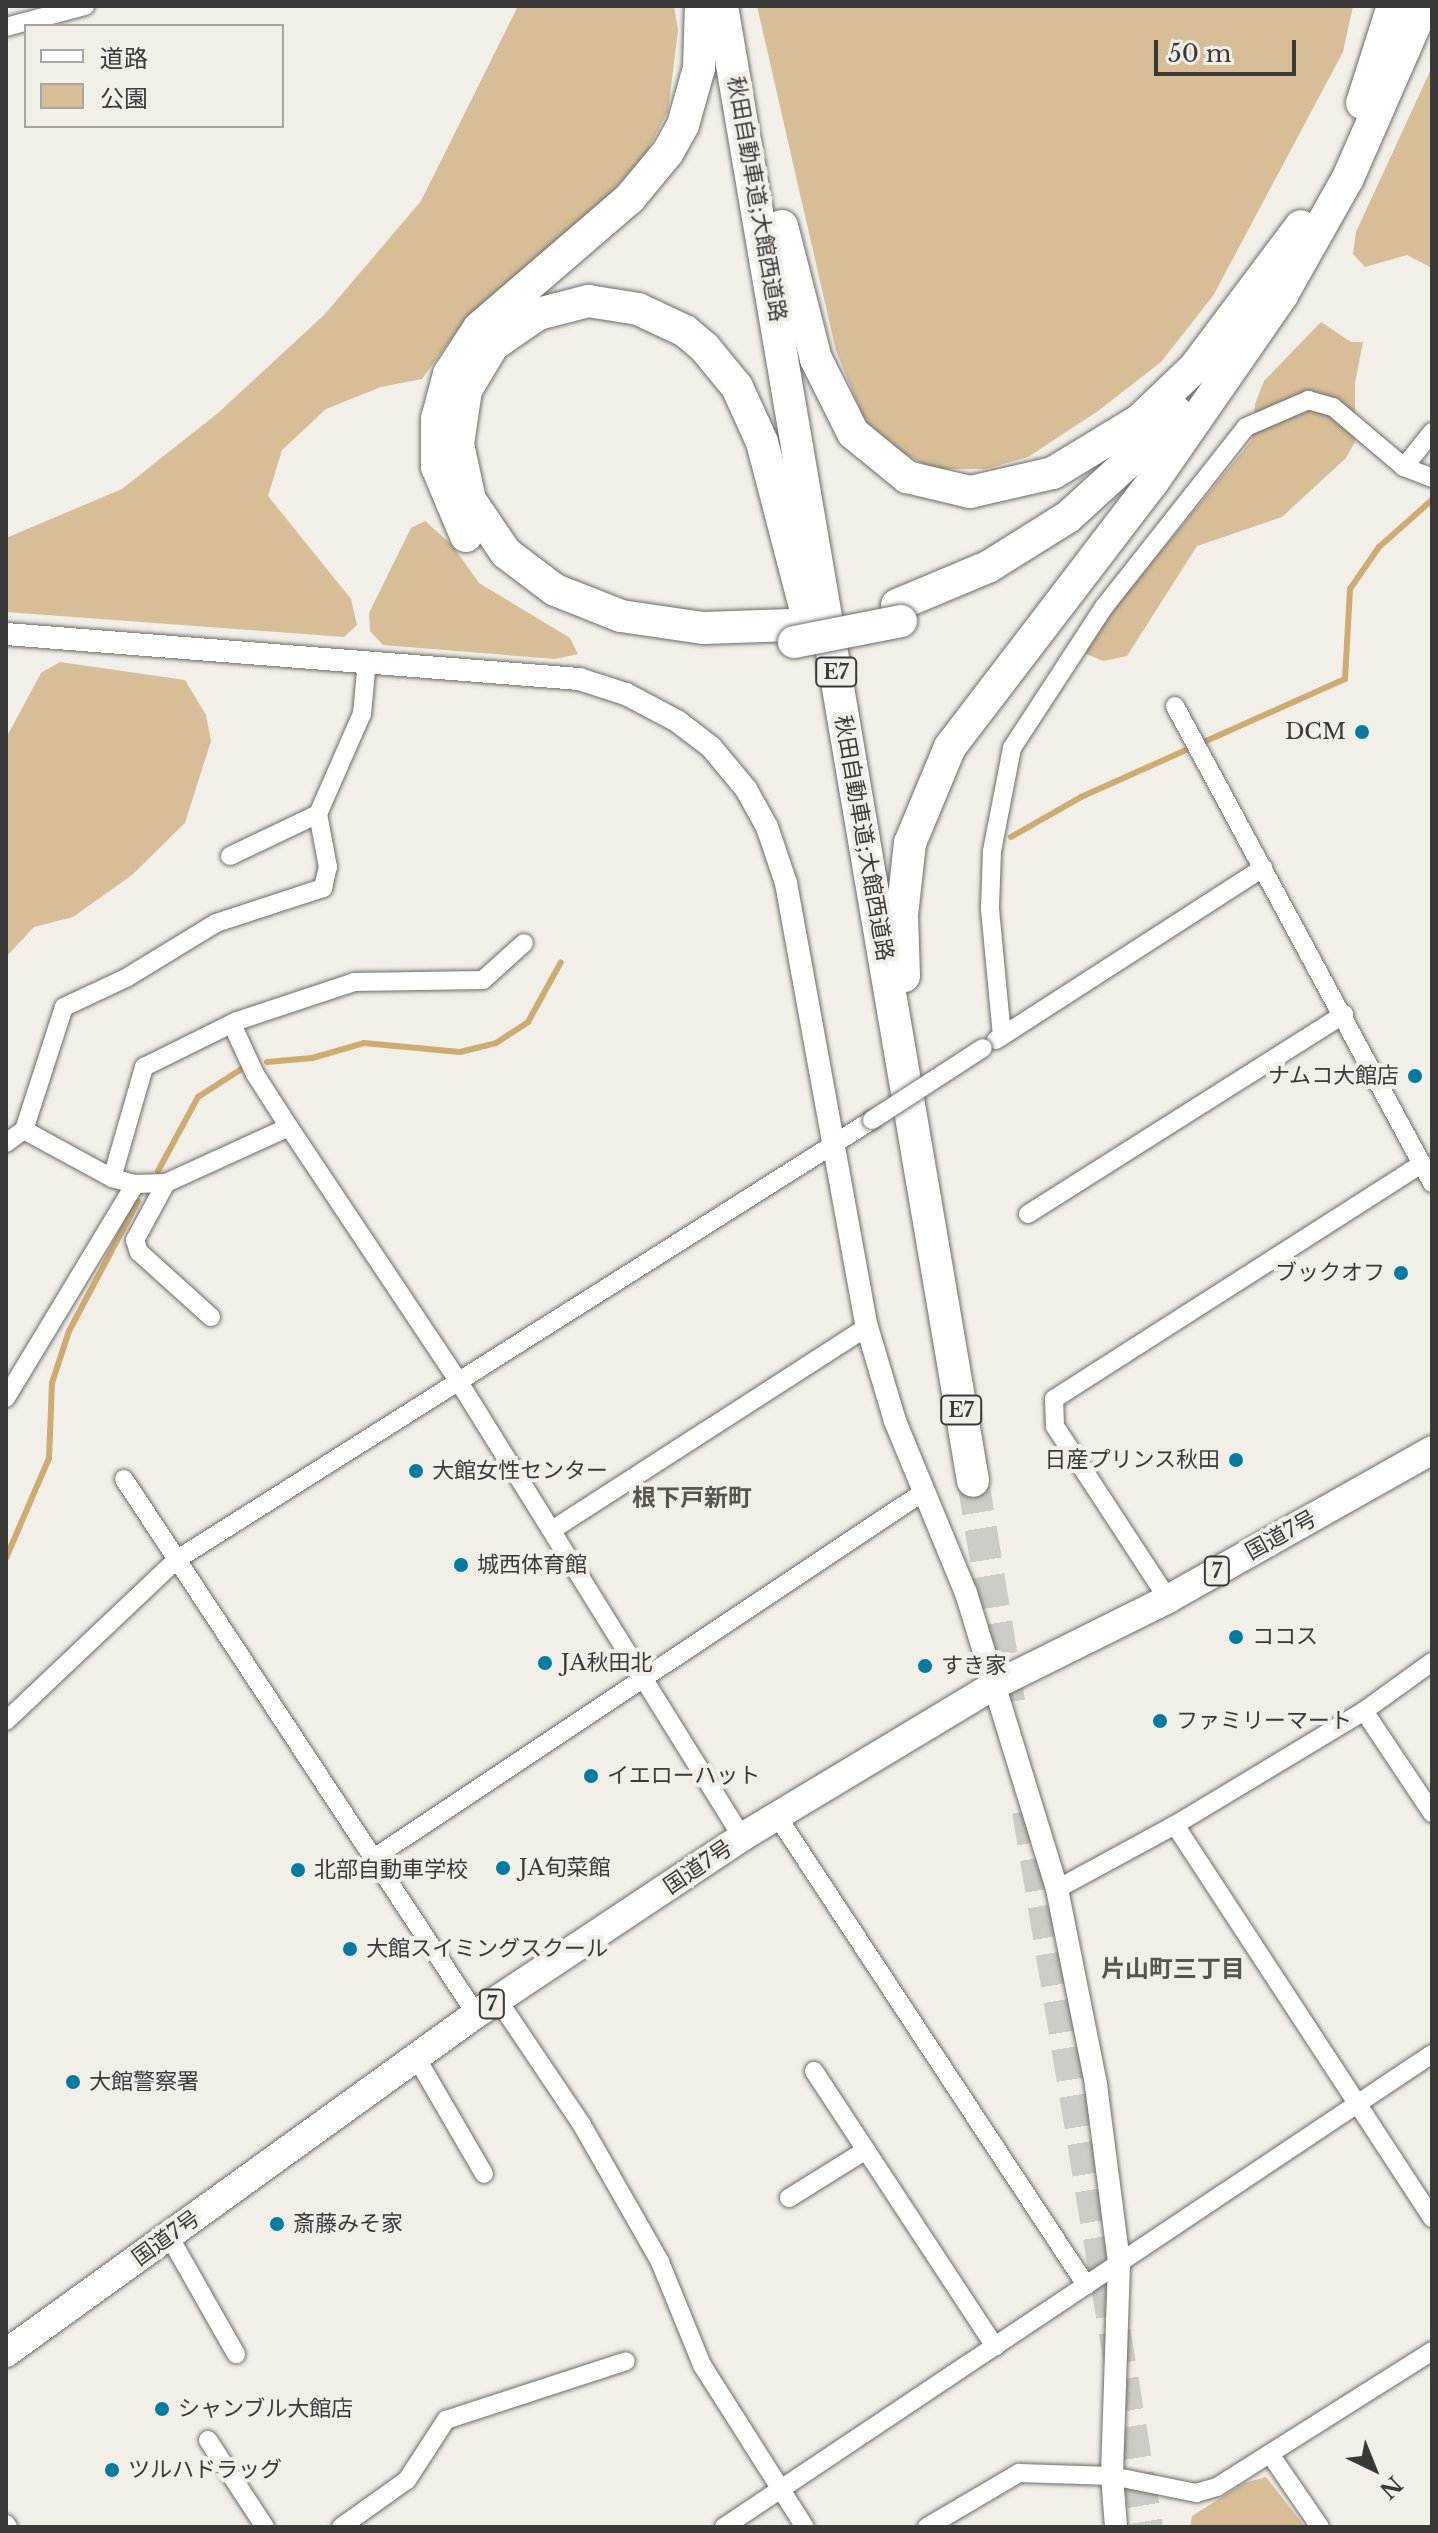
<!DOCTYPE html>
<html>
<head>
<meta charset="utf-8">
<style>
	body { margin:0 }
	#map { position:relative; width:1438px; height:2533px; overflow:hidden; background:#f2efe9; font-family:"Libre Baskerville","Noto Sans JP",serif }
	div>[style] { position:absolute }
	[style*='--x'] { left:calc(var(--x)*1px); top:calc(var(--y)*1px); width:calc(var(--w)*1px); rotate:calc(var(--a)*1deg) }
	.green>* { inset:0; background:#d7be96 }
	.stream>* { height:6px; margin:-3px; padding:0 3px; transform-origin:3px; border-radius:3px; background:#cfab6f }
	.motorway-tunnel>* { height:32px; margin-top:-16px; transform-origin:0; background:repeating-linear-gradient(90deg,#cdcbc5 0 32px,transparent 0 48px) }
	.roads { filter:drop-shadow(0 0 2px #6e6b67) drop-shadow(0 0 2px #6e6b67) }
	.minor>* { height:18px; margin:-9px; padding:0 9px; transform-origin:9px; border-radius:9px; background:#fff }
	.tertiary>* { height:22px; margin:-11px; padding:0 11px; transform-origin:11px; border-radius:11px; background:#fff }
	.trunk>* { height:28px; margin:-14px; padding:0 14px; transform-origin:14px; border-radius:14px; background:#fff }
	.motorway>* { height:32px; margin:-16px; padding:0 16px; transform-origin:16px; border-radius:16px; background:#fff }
	.bridges { filter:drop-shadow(0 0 2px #6e6b67) drop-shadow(0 0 2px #6e6b67) }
	.minor-bridge>* { height:18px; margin:-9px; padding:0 9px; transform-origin:9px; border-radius:9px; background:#fff }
	.motorway-bridge>* { height:32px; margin:-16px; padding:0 16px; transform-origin:16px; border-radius:16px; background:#fff }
	.dots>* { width:22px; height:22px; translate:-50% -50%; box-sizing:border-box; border:4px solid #f2efe9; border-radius:50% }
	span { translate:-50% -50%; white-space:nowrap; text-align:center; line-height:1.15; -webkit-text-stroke:8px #f2efe9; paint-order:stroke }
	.shield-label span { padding:2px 6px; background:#f2efe9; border:2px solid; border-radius:6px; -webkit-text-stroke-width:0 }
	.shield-label { font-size:20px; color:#3b3937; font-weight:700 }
	.street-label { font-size:22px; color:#3b3937 }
	.poi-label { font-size:22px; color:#3b3937 }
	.right { translate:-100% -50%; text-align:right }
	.left { translate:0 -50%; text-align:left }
	.neighbourhood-label { font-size:24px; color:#585550; font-weight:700 }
	.frame { position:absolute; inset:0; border:8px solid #3b3937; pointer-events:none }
	.legend { position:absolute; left:24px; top:24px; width:260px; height:104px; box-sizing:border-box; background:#f2efe9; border:2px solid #a9a6a2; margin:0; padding:10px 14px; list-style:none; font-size:24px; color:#3b3937 }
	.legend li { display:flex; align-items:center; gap:16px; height:40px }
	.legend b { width:40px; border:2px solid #a9a6a2 }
	.north { position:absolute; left:1334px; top:2429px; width:80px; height:80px; -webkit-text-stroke:6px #f2efe9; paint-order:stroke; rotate:137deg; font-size:22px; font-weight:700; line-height:32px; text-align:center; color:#3b3937 }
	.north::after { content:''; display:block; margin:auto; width:28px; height:36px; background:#3b3937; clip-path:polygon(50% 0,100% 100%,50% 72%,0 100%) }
	.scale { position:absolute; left:1154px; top:40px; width:142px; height:36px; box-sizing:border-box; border:4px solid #3b3937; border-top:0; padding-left:10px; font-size:24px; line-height:28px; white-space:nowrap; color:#3b3937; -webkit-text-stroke:6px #f2efe9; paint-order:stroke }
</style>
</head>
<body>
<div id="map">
	<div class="green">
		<i style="clip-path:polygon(518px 6px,674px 6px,678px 30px,668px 111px,644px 157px,608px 196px,464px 321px,422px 379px,381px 387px,326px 409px,282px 450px,268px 496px,351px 599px,357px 625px,344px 637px,6px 612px,6px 538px,122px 489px,218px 413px,325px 314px,421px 201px)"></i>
		<i style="clip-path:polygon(757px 6px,1353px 6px,1343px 52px,1213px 296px,1161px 362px,1098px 411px,1028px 457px,986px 469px,934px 469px,897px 450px,865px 421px,836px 351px)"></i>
		<i style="clip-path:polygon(1432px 67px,1432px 268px,1407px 255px,1365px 267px,1353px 254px,1356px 232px)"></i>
		<i style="clip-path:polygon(1321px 322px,1351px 342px,1363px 342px,1355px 383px,1355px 442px,1346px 458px,1282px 517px,1197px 546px,1127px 656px,1103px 661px,1084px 653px,1119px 602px,1252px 440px,1255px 404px,1264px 381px)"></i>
		<i style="clip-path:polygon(425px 521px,452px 545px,479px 583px,570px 638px,578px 654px,555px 659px,383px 645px,370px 631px,369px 613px,411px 528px)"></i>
		<i style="clip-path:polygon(60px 662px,185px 680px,206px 715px,211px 741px,185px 823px,132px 875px,73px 917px,34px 927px,6px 957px,6px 738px,41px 673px)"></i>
		<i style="clip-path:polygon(1266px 2477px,1305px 2527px,1190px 2527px,1192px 2516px,1244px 2483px)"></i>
	</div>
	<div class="stream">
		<i style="--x:1011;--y:837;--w:81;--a:-29.7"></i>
		<i style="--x:1081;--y:797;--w:289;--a:-24.1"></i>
		<i style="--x:1345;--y:679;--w:90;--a:-86.8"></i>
		<i style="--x:1350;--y:589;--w:51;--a:-55.4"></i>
		<i style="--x:1379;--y:547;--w:71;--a:-41.6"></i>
		<i style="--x:267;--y:1062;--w:45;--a:-5.1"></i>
		<i style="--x:312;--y:1058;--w:54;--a:-16.1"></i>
		<i style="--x:364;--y:1043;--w:96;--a:5.4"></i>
		<i style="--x:460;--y:1052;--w:37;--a:-14"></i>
		<i style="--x:496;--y:1043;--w:38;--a:-33"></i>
		<i style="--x:528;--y:1022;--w:68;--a:-61.2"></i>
		<i style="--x:158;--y:1171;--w:84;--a:-61.6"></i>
		<i style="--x:198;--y:1097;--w:54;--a:-32.8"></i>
		<i style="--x:6;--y:1558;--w:109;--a:-66.7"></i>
		<i style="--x:49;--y:1458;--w:75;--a:-87.7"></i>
		<i style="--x:52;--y:1383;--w:55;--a:-71.9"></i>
		<i style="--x:69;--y:1331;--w:147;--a:-62"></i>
	</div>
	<div class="motorway-tunnel">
		<i style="--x:973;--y:1481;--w:228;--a:80.7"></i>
		<i style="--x:1028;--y:1811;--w:726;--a:80.56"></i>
	</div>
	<div class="roads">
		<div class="minor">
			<i style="--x:6;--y:27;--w:82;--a:-14.9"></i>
			<i style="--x:1404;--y:467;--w:45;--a:-51.3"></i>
			<i style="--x:1175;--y:706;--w:542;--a:61.68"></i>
			<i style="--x:230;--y:856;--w:98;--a:-25.5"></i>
			<i style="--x:232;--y:1024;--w:55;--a:65.3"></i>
			<i style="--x:255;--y:1074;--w:63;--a:57.3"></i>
			<i style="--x:1002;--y:1036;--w:129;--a:-95.4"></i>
			<i style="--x:990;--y:908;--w:57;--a:-88"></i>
			<i style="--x:992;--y:851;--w:105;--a:-79"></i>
			<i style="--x:1012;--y:748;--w:168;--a:-56.9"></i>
			<i style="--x:1104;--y:607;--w:229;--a:-51.7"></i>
			<i style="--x:1246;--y:427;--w:68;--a:-23.5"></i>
			<i style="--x:1308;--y:400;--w:26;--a:16"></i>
			<i style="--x:1333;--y:407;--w:93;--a:40.2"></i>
			<i style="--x:1404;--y:467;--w:30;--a:21"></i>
			<i style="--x:996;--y:1040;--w:318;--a:-32.8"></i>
			<i style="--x:24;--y:1130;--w:129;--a:-72"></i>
			<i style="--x:64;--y:1007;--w:68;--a:-25.1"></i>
			<i style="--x:126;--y:978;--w:105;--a:-31.4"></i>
			<i style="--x:216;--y:923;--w:113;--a:-18.1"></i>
			<i style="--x:323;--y:888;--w:22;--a:-77"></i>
			<i style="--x:328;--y:867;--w:54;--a:-100.7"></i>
			<i style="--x:318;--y:814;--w:109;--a:-66.3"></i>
			<i style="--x:362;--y:714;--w:54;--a:-84.7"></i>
			<i style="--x:6;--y:1143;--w:22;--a:-36"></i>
			<i style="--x:24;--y:1130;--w:100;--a:28.6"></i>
			<i style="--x:112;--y:1178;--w:24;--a:15"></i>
			<i style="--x:135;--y:1184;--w:31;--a:-2"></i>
			<i style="--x:166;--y:1183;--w:135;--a:-24.5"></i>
			<i style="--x:289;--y:1127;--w:306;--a:56.3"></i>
			<i style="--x:459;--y:1382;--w:536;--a:58.12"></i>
			<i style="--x:112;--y:1178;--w:116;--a:-73.9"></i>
			<i style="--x:144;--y:1067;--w:104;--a:-26.3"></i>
			<i style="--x:237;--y:1021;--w:123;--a:-18.4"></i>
			<i style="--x:354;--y:982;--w:129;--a:-0.9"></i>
			<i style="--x:483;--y:980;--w:55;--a:-42.1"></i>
			<i style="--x:166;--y:1183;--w:65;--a:118.5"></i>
			<i style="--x:135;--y:1240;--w:13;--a:72"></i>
			<i style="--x:139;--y:1252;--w:97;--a:42.1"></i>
			<i style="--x:1028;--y:1214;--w:374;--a:-32.3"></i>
			<i style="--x:6;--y:1398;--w:250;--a:-58.9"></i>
			<i style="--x:124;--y:1479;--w:640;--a:56.66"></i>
			<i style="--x:552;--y:1530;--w:375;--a:-32.8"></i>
			<i style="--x:1168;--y:1599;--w:207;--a:-123.2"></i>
			<i style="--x:1055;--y:1426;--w:27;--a:-92"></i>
			<i style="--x:1054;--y:1399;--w:437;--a:-32.6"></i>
			<i style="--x:1364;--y:1711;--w:123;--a:56.3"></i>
			<i style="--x:6;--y:1721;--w:234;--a:-43.4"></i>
			<i style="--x:176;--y:1560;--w:823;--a:-32.3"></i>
			<i style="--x:777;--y:1816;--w:562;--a:56.62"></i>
			<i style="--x:1175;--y:1825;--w:470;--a:56.8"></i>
			<i style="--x:372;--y:1859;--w:664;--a:-33.64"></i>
			<i style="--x:1057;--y:1889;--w:134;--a:-28.5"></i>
			<i style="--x:1175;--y:1825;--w:221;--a:-31.1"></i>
			<i style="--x:1364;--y:1711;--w:84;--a:-35.8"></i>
			<i style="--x:498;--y:2000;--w:151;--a:56.1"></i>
			<i style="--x:582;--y:2125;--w:158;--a:60.3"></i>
			<i style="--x:660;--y:2262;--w:111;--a:67.8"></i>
			<i style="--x:702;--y:2365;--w:192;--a:57.6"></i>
			<i style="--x:416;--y:2057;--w:135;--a:59.8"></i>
			<i style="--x:814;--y:2071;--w:330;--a:56.7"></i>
			<i style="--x:789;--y:2198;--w:91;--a:-31.9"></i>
			<i style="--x:169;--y:2236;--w:136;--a:60.4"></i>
			<i style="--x:208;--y:2440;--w:104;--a:56.8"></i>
			<i style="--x:1270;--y:2454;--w:88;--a:55.6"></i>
			<i style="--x:6;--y:2524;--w:4;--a:56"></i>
			<i style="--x:341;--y:2527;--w:81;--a:-35.5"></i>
			<i style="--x:407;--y:2480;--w:72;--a:-57"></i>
			<i style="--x:446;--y:2420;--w:189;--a:-18.1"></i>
			<i style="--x:724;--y:2527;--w:851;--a:-33.75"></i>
			<i style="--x:927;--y:2527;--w:107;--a:-30.4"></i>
			<i style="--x:1019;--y:2473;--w:93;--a:1.8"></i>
			<i style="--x:1112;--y:2476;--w:86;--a:11.4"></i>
			<i style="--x:1196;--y:2493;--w:22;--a:-16"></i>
			<i style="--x:1217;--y:2487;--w:254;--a:-32.3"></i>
		</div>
		<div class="tertiary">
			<i style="--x:6;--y:634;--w:575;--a:4.49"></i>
			<i style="--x:579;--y:679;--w:49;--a:17.7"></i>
			<i style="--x:626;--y:694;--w:58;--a:27.9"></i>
			<i style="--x:677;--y:721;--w:43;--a:37.4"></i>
			<i style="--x:711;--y:747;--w:55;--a:50.2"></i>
			<i style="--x:746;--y:789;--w:43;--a:61.1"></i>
			<i style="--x:767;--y:827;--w:59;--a:71.3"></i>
			<i style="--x:786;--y:883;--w:451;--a:79.7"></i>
			<i style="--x:867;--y:1327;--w:98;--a:73.4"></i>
			<i style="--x:895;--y:1421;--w:186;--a:67.6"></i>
			<i style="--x:966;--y:1593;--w:310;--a:72.9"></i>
			<i style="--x:1057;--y:1889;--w:200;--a:78.7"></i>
			<i style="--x:1096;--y:2085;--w:179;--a:82.6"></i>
			<i style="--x:1119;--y:2263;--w:213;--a:91.9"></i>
			<i style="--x:1112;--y:2476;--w:51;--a:85.5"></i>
		</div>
		<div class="trunk">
			<i style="--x:6;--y:2353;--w:580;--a:-35.8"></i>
			<i style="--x:476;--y:2014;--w:320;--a:-33.6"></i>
			<i style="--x:742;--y:1837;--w:297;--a:-31"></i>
			<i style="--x:997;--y:1684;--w:191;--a:-26.4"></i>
			<i style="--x:1168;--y:1599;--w:303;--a:-29.4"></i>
		</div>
		<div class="motorway">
			<i style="--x:722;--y:6;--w:1496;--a:80.34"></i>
			<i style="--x:1362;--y:103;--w:102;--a:-72.3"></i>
			<i style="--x:782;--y:226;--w:137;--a:75.7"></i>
			<i style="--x:816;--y:359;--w:83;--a:63.4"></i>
			<i style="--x:853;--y:433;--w:70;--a:39.2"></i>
			<i style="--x:907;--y:477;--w:65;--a:13.4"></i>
			<i style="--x:970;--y:492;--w:85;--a:-12.9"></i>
			<i style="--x:1053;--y:473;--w:102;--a:-31.3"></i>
			<i style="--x:1140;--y:420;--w:76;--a:-43.9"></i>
			<i style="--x:1195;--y:367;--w:176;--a:-53.1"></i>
			<i style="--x:466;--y:536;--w:75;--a:-112.8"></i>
			<i style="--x:437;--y:467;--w:48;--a:-90"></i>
			<i style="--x:437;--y:419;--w:47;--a:-75.1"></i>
			<i style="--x:449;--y:374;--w:55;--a:-56.9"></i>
			<i style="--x:479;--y:328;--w:199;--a:-40.7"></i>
			<i style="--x:630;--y:198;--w:60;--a:-50.4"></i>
			<i style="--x:668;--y:152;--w:31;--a:-61"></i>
			<i style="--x:683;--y:125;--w:59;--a:-74.3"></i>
			<i style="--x:699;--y:68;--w:62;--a:-88.2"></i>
			<i style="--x:897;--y:605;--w:99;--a:-22.7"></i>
			<i style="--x:988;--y:567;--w:94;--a:-32"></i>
			<i style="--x:1068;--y:517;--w:92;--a:-42.4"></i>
			<i style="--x:1136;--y:455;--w:59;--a:-48.4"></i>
			<i style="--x:792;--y:625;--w:89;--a:178.1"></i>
			<i style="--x:703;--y:628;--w:83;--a:-171.7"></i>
			<i style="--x:621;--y:616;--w:71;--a:-158.5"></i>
			<i style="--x:555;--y:590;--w:61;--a:-142.9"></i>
			<i style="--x:506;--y:553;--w:64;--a:-124.2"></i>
			<i style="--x:470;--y:500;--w:57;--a:-102.1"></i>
			<i style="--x:458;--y:444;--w:55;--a:-81.6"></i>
			<i style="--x:466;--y:390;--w:52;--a:-59"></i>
			<i style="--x:493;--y:345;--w:55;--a:-34.6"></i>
			<i style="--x:538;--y:314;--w:52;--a:-14.6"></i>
			<i style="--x:588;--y:301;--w:51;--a:9.1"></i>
			<i style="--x:638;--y:309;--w:52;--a:25.1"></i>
			<i style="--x:685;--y:331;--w:26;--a:40"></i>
			<i style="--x:705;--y:348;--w:50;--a:50.6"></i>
			<i style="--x:737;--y:387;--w:60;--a:65.6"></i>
			<i style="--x:762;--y:442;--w:187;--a:75.4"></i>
			<i style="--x:904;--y:976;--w:61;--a:-91.9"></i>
			<i style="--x:902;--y:915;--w:72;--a:-83.7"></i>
			<i style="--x:910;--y:843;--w:104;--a:-67.4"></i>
			<i style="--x:950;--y:747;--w:332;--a:-52.6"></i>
			<i style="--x:1152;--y:483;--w:229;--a:-55.3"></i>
			<i style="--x:1282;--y:295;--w:134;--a:-60.6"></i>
			<i style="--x:1348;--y:178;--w:188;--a:-66.4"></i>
		</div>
	</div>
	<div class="bridges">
		<div class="minor-bridge">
			<i style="--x:872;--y:1120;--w:132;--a:-33"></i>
		</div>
		<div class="motorway-bridge">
			<i style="--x:794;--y:642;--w:109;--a:-11.1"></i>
		</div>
	</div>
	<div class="dots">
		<i style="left:1362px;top:732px;background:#007ba2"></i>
		<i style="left:1415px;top:1076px;background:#007ba2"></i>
		<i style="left:1401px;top:1273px;background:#007ba2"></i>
		<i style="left:1236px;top:1460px;background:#007ba2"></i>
		<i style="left:416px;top:1471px;background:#007ba2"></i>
		<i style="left:461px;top:1565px;background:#007ba2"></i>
		<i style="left:1236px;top:1637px;background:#007ba2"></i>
		<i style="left:545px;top:1663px;background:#007ba2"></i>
		<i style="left:925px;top:1666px;background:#007ba2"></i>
		<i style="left:1160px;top:1721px;background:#007ba2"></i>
		<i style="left:591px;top:1776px;background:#007ba2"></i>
		<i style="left:503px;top:1868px;background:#007ba2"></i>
		<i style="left:298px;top:1870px;background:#007ba2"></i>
		<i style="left:350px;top:1949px;background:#007ba2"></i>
		<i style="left:73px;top:2082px;background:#007ba2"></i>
		<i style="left:277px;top:2224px;background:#007ba2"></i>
		<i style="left:162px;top:2409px;background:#007ba2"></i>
		<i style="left:112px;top:2470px;background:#007ba2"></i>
	</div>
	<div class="shield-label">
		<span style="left:836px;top:672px">E7</span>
		<span style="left:961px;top:1410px">E7</span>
		<span style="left:1217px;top:1571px">7</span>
		<span style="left:492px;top:2004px">7</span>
	</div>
	<div class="street-label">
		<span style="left:757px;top:199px;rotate:80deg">秋田自動車道;大館西道路</span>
		<span style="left:864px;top:838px;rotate:80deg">秋田自動車道;大館西道路</span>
		<span style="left:1281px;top:1535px;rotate:-29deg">国道7号</span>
		<span style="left:698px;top:1867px;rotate:-34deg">国道7号</span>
		<span style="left:166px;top:2238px;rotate:-36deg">国道7号</span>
	</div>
	<div class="poi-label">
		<span class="right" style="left:1346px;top:732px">DCM</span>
		<span class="right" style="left:1399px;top:1076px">ナムコ大館店</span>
		<span class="right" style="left:1385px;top:1273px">ブックオフ</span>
		<span class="right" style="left:1220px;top:1460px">日産プリンス秋田</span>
		<span class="left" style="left:432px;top:1471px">大館女性センター</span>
		<span class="left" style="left:477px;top:1565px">城西体育館</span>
		<span class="left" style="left:1252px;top:1637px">ココス</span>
		<span class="left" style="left:561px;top:1663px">JA秋田北</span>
		<span class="left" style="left:941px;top:1666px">すき家</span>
		<span class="left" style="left:1176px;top:1721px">ファミリーマート</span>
		<span class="left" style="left:607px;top:1776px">イエローハット</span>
		<span class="left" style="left:519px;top:1868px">JA旬菜館</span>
		<span class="left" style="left:314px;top:1870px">北部自動車学校</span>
		<span class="left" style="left:366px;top:1949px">大館スイミングスクール</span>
		<span class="left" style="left:89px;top:2082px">大館警察署</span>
		<span class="left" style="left:293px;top:2224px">斎藤みそ家</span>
		<span class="left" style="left:178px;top:2409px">シャンブル大館店</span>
		<span class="left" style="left:128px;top:2470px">ツルハドラッグ</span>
	</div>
	<div class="neighbourhood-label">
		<span style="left:692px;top:1498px">根下戸新町</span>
		<span style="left:1173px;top:1969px">片山町三丁目</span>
	</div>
	<div class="frame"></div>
	<ul class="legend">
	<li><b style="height:10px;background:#fff"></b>道路</li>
	<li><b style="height:22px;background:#d7be96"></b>公園</li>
	</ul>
	<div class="north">N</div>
	<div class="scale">50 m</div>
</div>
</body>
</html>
